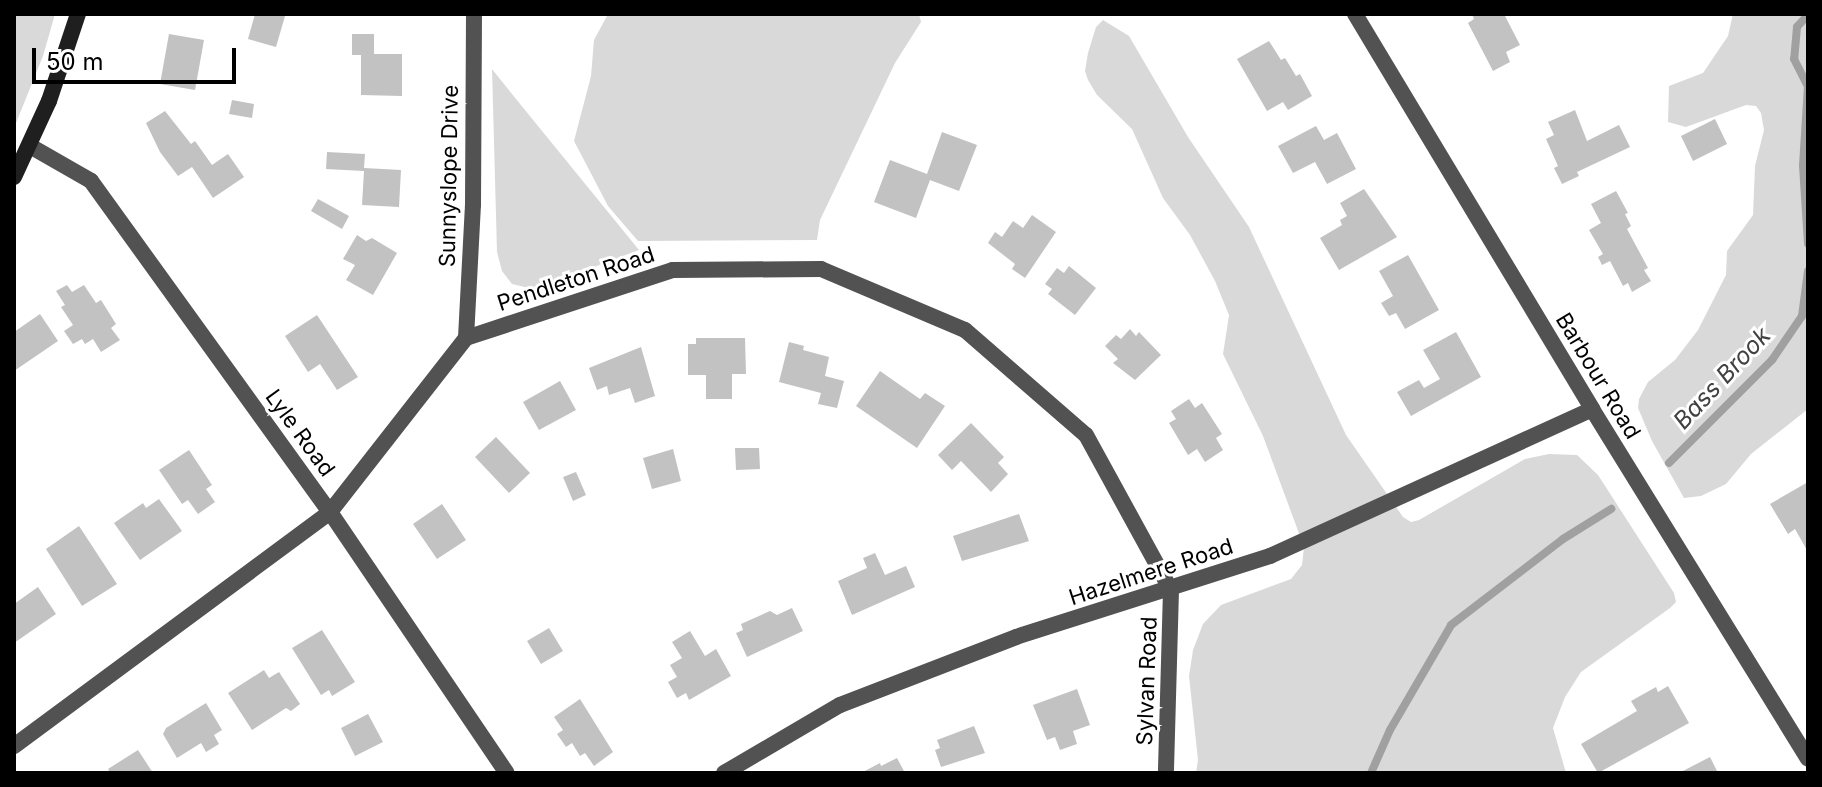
<!DOCTYPE html>
<html>
<head>
<meta charset="utf-8">
<style>
	body { margin:0 }
	#map { position:relative; width:1822px; height:787px; overflow:hidden; background:#fff; font-family:Inter,sans-serif }
	div>[style] { position:absolute }
	[style*='--x'] { left:calc(var(--x)*1px); top:calc(var(--y)*1px); width:calc(var(--w)*1px); rotate:calc(var(--a)*1deg) }
	.green>* { inset:0; background:#d9d9d9 }
	.stream>* { height:8px; margin:-4px; padding:0 4px; transform-origin:4px; border-radius:4px; background:#a0a0a0 }
	.building>* { inset:0; background:#c2c2c2 }
	.street>* { height:16px; margin:-8px; padding:0 8px; transform-origin:8px; border-radius:8px; background:#525252 }
	.secondary>* { height:16px; margin:-8px; padding:0 8px; transform-origin:8px; border-radius:8px; background:#1f1f1f }
	span { translate:-50% -50%; white-space:nowrap; text-align:center; line-height:1.15; -webkit-text-stroke:6px #fff; paint-order:stroke }
	.street-label { font-size:22px; color:#000 }
	.water-label { font-size:24px; color:#414141; font-style:italic }
	.frame { position:absolute; inset:0; border:16px solid #000; pointer-events:none }
	.scale { position:absolute; left:32px; top:48px; width:204px; height:36px; box-sizing:border-box; border:4px solid #000; border-top:0; padding-left:10px; font-size:24px; line-height:28px; white-space:nowrap; color:#000; -webkit-text-stroke:6px #fff; paint-order:stroke }
</style>
</head>
<body>
<div id="map">
	<div class="green">
		<i style="clip-path:polygon(14px 14px,55px 14px,43px 56px,14px 128px)"></i>
		<i style="clip-path:polygon(608px 14px,919px 14px,921px 22px,895px 63px,820px 220px,817px 240px,638px 241px,608px 206px,574px 141px,591px 76px,594px 40px)"></i>
		<i style="clip-path:polygon(1733px 14px,1808px 14px,1808px 409px,1751px 454px,1726px 484px,1701px 496px,1684px 498px,1652px 441px,1638px 408px,1639px 399px,1648px 382px,1675px 360px,1698px 330px,1726px 275px,1727px 251px,1753px 215px,1755px 166px,1764px 130px,1761px 113px,1756px 106px,1746px 105px,1686px 127px,1668px 122px,1669px 86px,1703px 73px,1728px 36px)"></i>
		<i style="clip-path:polygon(1103px 20px,1129px 36px,1188px 137px,1249px 227px,1346px 435px,1403px 517px,1411px 522px,1419px 520px,1525px 459px,1549px 454px,1577px 455px,1598px 475px,1674px 593px,1676px 602px,1670px 608px,1581px 672px,1565px 697px,1553px 728px,1566px 773px,1196px 773px,1198px 760px,1189px 676px,1193px 650px,1203px 624px,1221px 605px,1291px 579px,1302px 565px,1304px 547px,1263px 436px,1223px 354px,1229px 315px,1215px 281px,1190px 235px,1163px 198px,1132px 129px,1097px 95px,1088px 80px,1085px 71px,1088px 53px,1096px 27px)"></i>
		<i style="clip-path:polygon(492px 69px,516px 99px,639px 250px,554px 282px,529px 288px,512px 284px,502px 271px,497px 252px)"></i>
	</div>
	<div class="stream">
		<i style="--x:1808;--y:15;--w:16;--a:133"></i>
		<i style="--x:1797;--y:27;--w:32;--a:95"></i>
		<i style="--x:1794;--y:59;--w:30;--a:63"></i>
		<i style="--x:1808;--y:86;--w:80;--a:93.6"></i>
		<i style="--x:1803;--y:166;--w:78;--a:86.3"></i>
		<i style="--x:1669;--y:463;--w:146;--a:-45"></i>
		<i style="--x:1772;--y:360;--w:53;--a:-55.7"></i>
		<i style="--x:1802;--y:316;--w:45;--a:-82.4"></i>
		<i style="--x:1371;--y:773;--w:47;--a:-66.2"></i>
		<i style="--x:1390;--y:730;--w:121;--a:-59.8"></i>
		<i style="--x:1451;--y:625;--w:141;--a:-37.5"></i>
		<i style="--x:1563;--y:539;--w:57;--a:-32"></i>
	</div>
	<div class="building">
		<i style="clip-path:polygon(255px 14px,285px 16px,276px 47px,248px 39px)"></i>
		<i style="clip-path:polygon(1472px 14px,1504px 14px,1520px 45px,1506px 52px,1510px 62px,1493px 71px,1468px 23px,1474px 19px)"></i>
		<i style="clip-path:polygon(169px 34px,204px 40px,195px 90px,160px 84px)"></i>
		<i style="clip-path:polygon(352px 34px,374px 34px,374px 54px,402px 54px,402px 96px,361px 95px,361px 55px,352px 55px)"></i>
		<i style="clip-path:polygon(1269px 41px,1281px 60px,1285px 58px,1296px 76px,1300px 74px,1312px 96px,1288px 110px,1283px 102px,1267px 111px,1237px 59px)"></i>
		<i style="clip-path:polygon(232px 100px,254px 104px,252px 118px,229px 114px)"></i>
		<i style="clip-path:polygon(1575px 110px,1587px 141px,1619px 125px,1630px 147px,1577px 172px,1579px 176px,1562px 184px,1554px 168px,1558px 166px,1546px 139px,1554px 135px,1548px 122px)"></i>
		<i style="clip-path:polygon(165px 111px,191px 144px,195px 141px,212px 165px,228px 154px,244px 177px,213px 198px,192px 167px,178px 176px,160px 152px,146px 123px)"></i>
		<i style="clip-path:polygon(1715px 119px,1727px 144px,1693px 161px,1681px 136px)"></i>
		<i style="clip-path:polygon(1316px 126px,1324px 140px,1337px 133px,1356px 169px,1327px 184px,1315px 162px,1293px 173px,1278px 146px)"></i>
		<i style="clip-path:polygon(942px 132px,977px 145px,959px 191px,930px 180px,916px 218px,874px 202px,890px 160px,927px 174px)"></i>
		<i style="clip-path:polygon(327px 152px,365px 154px,364px 168px,401px 170px,399px 207px,362px 205px,364px 171px,326px 169px)"></i>
		<i style="clip-path:polygon(1364px 189px,1397px 237px,1339px 270px,1320px 238px,1342px 225px,1340px 220px,1347px 216px,1340px 203px)"></i>
		<i style="clip-path:polygon(1616px 191px,1628px 213px,1625px 214px,1631px 226px,1627px 229px,1648px 268px,1644px 270px,1651px 281px,1632px 292px,1628px 283px,1623px 286px,1610px 261px,1602px 265px,1598px 257px,1603px 254px,1589px 230px,1601px 223px,1591px 204px)"></i>
		<i style="clip-path:polygon(318px 199px,349px 216px,342px 229px,311px 211px)"></i>
		<i style="clip-path:polygon(1032px 215px,1056px 232px,1025px 278px,1012px 269px,1015px 264px,988px 243px,995px 232px,1002px 237px,1013px 221px,1023px 228px)"></i>
		<i style="clip-path:polygon(357px 235px,366px 241px,372px 238px,397px 253px,373px 295px,346px 280px,355px 265px,343px 259px)"></i>
		<i style="clip-path:polygon(1408px 255px,1439px 310px,1405px 329px,1396px 313px,1389px 316px,1381px 303px,1393px 296px,1379px 271px)"></i>
		<i style="clip-path:polygon(1069px 266px,1096px 288px,1075px 315px,1048px 294px,1052px 289px,1045px 284px,1057px 268px,1064px 273px)"></i>
		<i style="clip-path:polygon(67px 285px,72px 292px,84px 285px,96px 303px,101px 300px,116px 324px,111px 328px,120px 340px,101px 352px,93px 339px,85px 344px,82px 339px,73px 344px,64px 331px,73px 325px,61px 307px,65px 305px,56px 291px)"></i>
		<i style="clip-path:polygon(40px 314px,58px 341px,14px 371px,14px 332px)"></i>
		<i style="clip-path:polygon(317px 315px,358px 377px,337px 390px,320px 364px,308px 372px,285px 336px)"></i>
		<i style="clip-path:polygon(1130px 329px,1136px 336px,1139px 332px,1161px 355px,1135px 380px,1113px 363px,1118px 359px,1105px 346px,1116px 335px,1121px 339px)"></i>
		<i style="clip-path:polygon(1456px 332px,1481px 377px,1411px 416px,1397px 392px,1419px 380px,1424px 388px,1440px 379px,1423px 350px)"></i>
		<i style="clip-path:polygon(696px 338px,745px 338px,746px 374px,732px 374px,732px 399px,706px 399px,706px 375px,688px 375px,688px 344px,696px 344px)"></i>
		<i style="clip-path:polygon(789px 342px,804px 346px,803px 350px,829px 357px,825px 376px,844px 381px,837px 408px,818px 404px,821px 393px,779px 382px)"></i>
		<i style="clip-path:polygon(641px 347px,655px 396px,635px 403px,630px 388px,609px 395px,607px 386px,597px 390px,589px 368px)"></i>
		<i style="clip-path:polygon(880px 371px,920px 399px,925px 393px,945px 406px,917px 448px,856px 406px)"></i>
		<i style="clip-path:polygon(560px 381px,576px 410px,539px 430px,523px 402px)"></i>
		<i style="clip-path:polygon(1189px 399px,1195px 408px,1202px 403px,1222px 434px,1216px 438px,1223px 450px,1205px 462px,1197px 449px,1188px 455px,1169px 423px,1176px 419px,1171px 411px)"></i>
		<i style="clip-path:polygon(971px 423px,1004px 457px,998px 463px,1008px 474px,991px 492px,961px 461px,952px 470px,938px 455px)"></i>
		<i style="clip-path:polygon(496px 437px,530px 473px,509px 493px,475px 457px)"></i>
		<i style="clip-path:polygon(735px 448px,759px 448px,760px 469px,736px 470px)"></i>
		<i style="clip-path:polygon(673px 449px,681px 481px,652px 489px,643px 458px)"></i>
		<i style="clip-path:polygon(189px 450px,212px 485px,206px 489px,215px 502px,198px 514px,188px 500px,182px 504px,159px 470px)"></i>
		<i style="clip-path:polygon(576px 472px,586px 495px,573px 501px,563px 477px)"></i>
		<i style="clip-path:polygon(1808px 482px,1808px 552px,1795px 529px,1788px 534px,1770px 504px)"></i>
		<i style="clip-path:polygon(159px 499px,182px 531px,140px 560px,114px 523px,143px 503px,146px 508px)"></i>
		<i style="clip-path:polygon(442px 504px,466px 540px,437px 559px,413px 524px)"></i>
		<i style="clip-path:polygon(1019px 514px,1029px 541px,962px 561px,953px 536px)"></i>
		<i style="clip-path:polygon(79px 526px,117px 584px,82px 606px,46px 549px)"></i>
		<i style="clip-path:polygon(875px 553px,885px 575px,906px 566px,915px 587px,852px 615px,838px 581px,867px 568px,863px 558px)"></i>
		<i style="clip-path:polygon(38px 587px,56px 614px,14px 643px,14px 604px)"></i>
		<i style="clip-path:polygon(792px 608px,803px 631px,747px 657px,736px 633px,743px 630px,741px 624px,770px 611px,777px 615px)"></i>
		<i style="clip-path:polygon(549px 628px,563px 651px,541px 664px,527px 641px)"></i>
		<i style="clip-path:polygon(322px 630px,355px 682px,332px 696px,329px 690px,321px 695px,292px 648px)"></i>
		<i style="clip-path:polygon(690px 631px,705px 656px,716px 649px,731px 676px,689px 700px,686px 693px,677px 698px,668px 682px,677px 677px,670px 665px,682px 658px,672px 642px)"></i>
		<i style="clip-path:polygon(264px 670px,269px 678px,279px 672px,300px 704px,291px 711px,286px 708px,252px 730px,228px 693px)"></i>
		<i style="clip-path:polygon(1668px 686px,1689px 723px,1598px 773px,1581px 744px,1637px 711px,1631px 701px,1656px 687px,1658px 692px)"></i>
		<i style="clip-path:polygon(1077px 689px,1090px 725px,1073px 731px,1077px 744px,1060px 750px,1055px 737px,1047px 740px,1033px 705px)"></i>
		<i style="clip-path:polygon(580px 699px,613px 752px,594px 766px,585px 753px,580px 756px,572px 743px,566px 747px,557px 734px,563px 730px,554px 717px)"></i>
		<i style="clip-path:polygon(206px 703px,222px 730px,214px 735px,219px 744px,206px 752px,201px 743px,177px 758px,163px 734px,166px 728px)"></i>
		<i style="clip-path:polygon(368px 714px,383px 742px,355px 756px,341px 728px)"></i>
		<i style="clip-path:polygon(974px 726px,985px 753px,941px 767px,935px 750px,940px 748px,937px 740px)"></i>
		<i style="clip-path:polygon(138px 750px,153px 773px,110px 773px,108px 769px)"></i>
		<i style="clip-path:polygon(1710px 757px,1718px 773px,1679px 773px)"></i>
		<i style="clip-path:polygon(897px 758px,905px 773px,861px 773px,880px 763px,881px 766px)"></i>
	</div>
	<div class="street">
		<i style="--x:1355;--y:14;--w:461;--a:59"></i>
		<i style="--x:1592;--y:409;--w:411;--a:58.3"></i>
		<i style="--x:30;--y:146;--w:70;--a:29.8"></i>
		<i style="--x:91;--y:181;--w:408;--a:54.2"></i>
		<i style="--x:330;--y:512;--w:315;--a:55.9"></i>
		<i style="--x:466;--y:338;--w:133;--a:-87"></i>
		<i style="--x:473;--y:205;--w:191;--a:-89.7"></i>
		<i style="--x:14;--y:746;--w:393;--a:-36.5"></i>
		<i style="--x:330;--y:512;--w:221;--a:-52"></i>
		<i style="--x:466;--y:338;--w:218;--a:-18.2"></i>
		<i style="--x:673;--y:270;--w:148;--a:-0.4"></i>
		<i style="--x:821;--y:269;--w:156;--a:23"></i>
		<i style="--x:965;--y:330;--w:160;--a:41"></i>
		<i style="--x:1086;--y:435;--w:177;--a:61.3"></i>
		<i style="--x:1171;--y:590;--w:183;--a:91.6"></i>
		<i style="--x:724;--y:773;--w:134;--a:-30.4"></i>
		<i style="--x:840;--y:705;--w:189;--a:-21.1"></i>
		<i style="--x:1016;--y:637;--w:267;--a:-17.7"></i>
		<i style="--x:1270;--y:556;--w:354;--a:-24.5"></i>
	</div>
	<div class="secondary">
		<i style="--x:14;--y:177;--w:84;--a:-65.3"></i>
		<i style="--x:49;--y:101;--w:92;--a:-71.6"></i>
	</div>
	<div class="street-label">
		<span style="left:449px;top:176px;rotate:-89deg">Sunnyslope Drive</span>
		<span style="left:576px;top:279px;rotate:-18deg">Pendleton Road</span>
		<span style="left:1598px;top:376px;rotate:59deg">Barbour Road</span>
		<span style="left:300px;top:433px;rotate:54deg">Lyle Road</span>
		<span style="left:1151px;top:572px;rotate:-18deg">Hazelmere Road</span>
		<span style="left:1147px;top:681px;rotate:-88deg">Sylvan Road</span>
	</div>
	<div class="water-label">
		<span style="left:1722px;top:378px;rotate:-47deg">Bass Brook</span>
	</div>
	<div class="frame"></div>
	<div class="scale">50 m</div>
</div>
</body>
</html>
